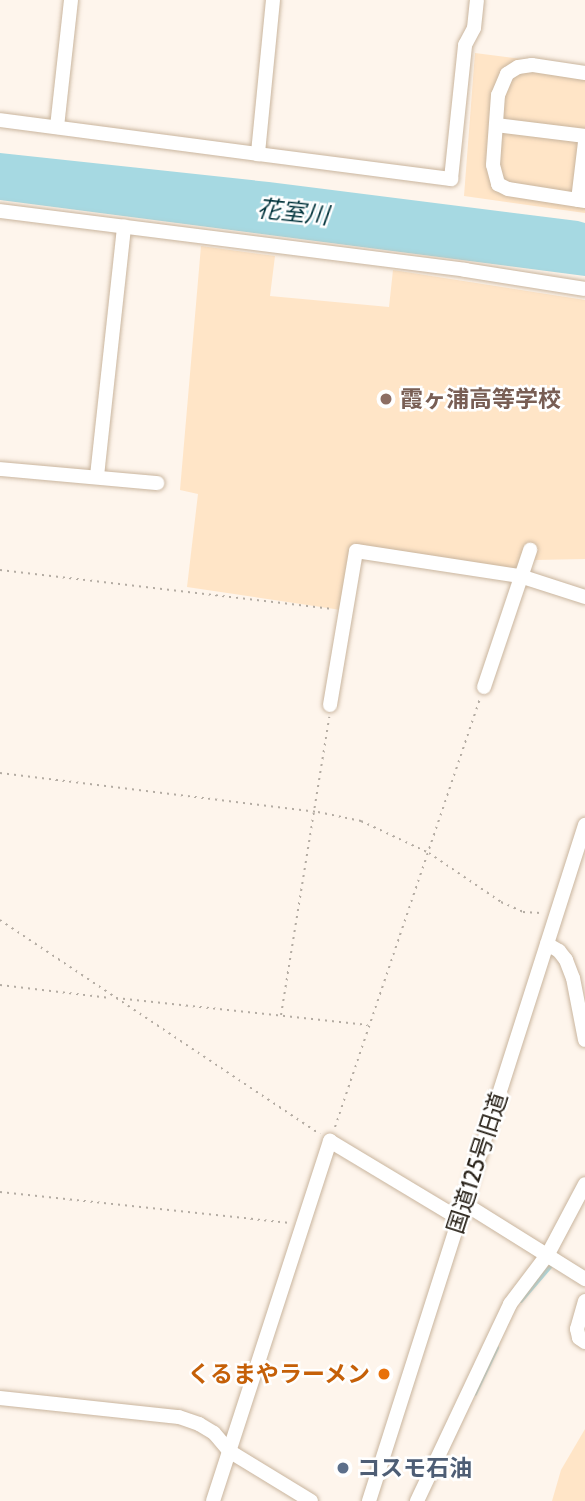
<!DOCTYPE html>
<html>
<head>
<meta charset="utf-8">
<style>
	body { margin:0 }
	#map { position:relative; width:585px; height:1501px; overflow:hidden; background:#fef5ec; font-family:Cabin,"Noto Sans JP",sans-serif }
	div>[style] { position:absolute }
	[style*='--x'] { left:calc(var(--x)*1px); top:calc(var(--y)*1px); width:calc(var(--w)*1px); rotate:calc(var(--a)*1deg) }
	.built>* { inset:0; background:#ffe5c7 }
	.water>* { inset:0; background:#a6d9e2 }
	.stream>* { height:3.5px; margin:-1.75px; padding:0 1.75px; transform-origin:1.75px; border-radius:1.75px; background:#a6d9e2 }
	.path>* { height:2px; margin-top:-1px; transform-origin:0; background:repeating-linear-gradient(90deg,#b4aca3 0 2px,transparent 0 7px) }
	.roads { filter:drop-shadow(0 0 2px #c9b59e) drop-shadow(0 0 2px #c9b59e) }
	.minor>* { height:14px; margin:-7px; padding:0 7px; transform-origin:7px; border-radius:7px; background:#fff }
	.dots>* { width:19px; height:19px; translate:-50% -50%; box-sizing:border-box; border:4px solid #fff; border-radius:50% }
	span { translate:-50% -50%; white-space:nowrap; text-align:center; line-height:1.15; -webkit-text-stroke:5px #fff; paint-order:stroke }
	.education-label { font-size:23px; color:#785e54; font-weight:700 }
	.left { translate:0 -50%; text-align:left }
	.street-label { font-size:23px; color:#272017 }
	.food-label { font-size:23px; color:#c56008; font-weight:700 }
	.right { translate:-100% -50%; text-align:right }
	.service-label { font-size:23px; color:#4e5e75; font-weight:700 }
	.water-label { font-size:24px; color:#02343c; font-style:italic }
</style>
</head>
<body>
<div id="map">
	<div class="built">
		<i style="clip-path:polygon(475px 53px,585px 67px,585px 213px,464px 196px)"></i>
		<i style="clip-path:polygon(201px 246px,275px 256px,270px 296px,389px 307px,393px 270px,585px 300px,585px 559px,535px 560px,516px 575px,356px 554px,341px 610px,187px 587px,198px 494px,180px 490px)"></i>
		<i style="clip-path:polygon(585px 1429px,585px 1501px,552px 1501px,561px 1470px)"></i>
	</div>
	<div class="water">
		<i style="clip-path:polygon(0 153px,269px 182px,578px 221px,585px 223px,585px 276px,0 200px)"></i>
	</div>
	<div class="stream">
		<i style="--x:521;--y:1301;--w:46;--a:-49.4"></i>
		<i style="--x:475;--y:1394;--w:51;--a:-64.4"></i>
	</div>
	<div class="path">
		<i style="--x:0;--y:570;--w:335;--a:6.7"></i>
		<i style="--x:0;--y:773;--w:320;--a:7"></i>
		<i style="--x:318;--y:812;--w:44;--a:11.8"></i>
		<i style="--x:361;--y:821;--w:75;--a:25.2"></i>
		<i style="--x:429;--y:853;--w:87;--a:34.2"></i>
		<i style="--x:501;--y:902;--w:24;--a:24"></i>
		<i style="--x:523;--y:912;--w:18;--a:3"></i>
		<i style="--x:0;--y:920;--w:385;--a:33.8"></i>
		<i style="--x:0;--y:985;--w:111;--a:6.7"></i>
		<i style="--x:116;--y:998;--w:253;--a:6.1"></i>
		<i style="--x:281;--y:1015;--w:302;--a:-80.8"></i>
		<i style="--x:335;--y:1127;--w:453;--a:-71.3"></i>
		<i style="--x:0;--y:1192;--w:292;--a:6.1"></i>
	</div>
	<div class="roads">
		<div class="minor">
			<i style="--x:273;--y:0;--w:155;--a:95.6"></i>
			<i style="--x:258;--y:154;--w:195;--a:7.4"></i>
			<i style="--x:451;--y:179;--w:135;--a:-84"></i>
			<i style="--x:465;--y:45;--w:19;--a:-62"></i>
			<i style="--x:474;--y:28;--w:28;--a:-84"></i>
			<i style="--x:585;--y:73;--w:54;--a:-171.4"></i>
			<i style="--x:532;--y:65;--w:14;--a:172"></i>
			<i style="--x:518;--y:67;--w:13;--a:148"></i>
			<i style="--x:507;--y:74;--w:23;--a:113"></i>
			<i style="--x:498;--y:95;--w:70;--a:94.1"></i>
			<i style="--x:493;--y:165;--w:20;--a:75"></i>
			<i style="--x:498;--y:184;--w:11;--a:27"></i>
			<i style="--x:508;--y:189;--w:78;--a:8.9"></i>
			<i style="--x:0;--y:120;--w:260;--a:7.5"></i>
			<i style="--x:496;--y:125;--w:90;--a:7"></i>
			<i style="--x:57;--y:127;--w:128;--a:-83.7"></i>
			<i style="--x:578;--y:200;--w:58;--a:-83.1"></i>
			<i style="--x:0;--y:211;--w:469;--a:7.2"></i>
			<i style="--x:465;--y:270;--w:121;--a:9"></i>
			<i style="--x:0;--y:469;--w:158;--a:5.1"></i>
			<i style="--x:97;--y:476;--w:251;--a:-83.8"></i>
			<i style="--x:484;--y:687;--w:145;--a:-71.4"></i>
			<i style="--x:330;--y:705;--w:156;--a:-80.4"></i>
			<i style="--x:356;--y:551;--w:166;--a:8.7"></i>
			<i style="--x:520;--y:576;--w:68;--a:17.9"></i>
			<i style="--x:547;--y:944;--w:14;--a:30"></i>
			<i style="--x:559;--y:951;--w:11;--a:52"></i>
			<i style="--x:566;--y:960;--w:19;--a:69"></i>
			<i style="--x:573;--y:978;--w:63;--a:79"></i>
			<i style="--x:465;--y:1204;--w:142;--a:32"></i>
			<i style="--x:585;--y:1301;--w:29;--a:106"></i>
			<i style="--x:577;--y:1329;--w:9;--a:77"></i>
			<i style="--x:579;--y:1338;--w:7;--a:34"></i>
			<i style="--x:0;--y:1398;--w:180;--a:6.1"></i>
			<i style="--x:179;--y:1417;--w:21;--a:19"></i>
			<i style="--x:199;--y:1424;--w:17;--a:31"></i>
			<i style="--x:214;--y:1433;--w:23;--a:50"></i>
			<i style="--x:229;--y:1451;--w:96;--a:31.4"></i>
			<i style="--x:213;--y:1501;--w:379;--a:-72"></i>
			<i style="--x:330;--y:1141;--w:152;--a:31"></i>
			<i style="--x:369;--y:1501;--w:710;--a:-72.28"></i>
			<i style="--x:417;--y:1501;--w:218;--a:-64.7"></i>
			<i style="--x:510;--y:1304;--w:63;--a:-52.8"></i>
			<i style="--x:548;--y:1254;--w:79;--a:-62.1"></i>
		</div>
	</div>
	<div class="dots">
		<i style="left:386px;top:399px;background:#8d6e63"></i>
		<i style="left:384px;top:1374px;background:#e8710a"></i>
		<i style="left:343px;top:1468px;background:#5c6f8a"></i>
	</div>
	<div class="education-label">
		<span class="left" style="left:400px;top:399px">霞ヶ浦高等学校</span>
	</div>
	<div class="street-label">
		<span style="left:477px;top:1163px;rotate:-72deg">国道125号旧道</span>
	</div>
	<div class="food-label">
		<span class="right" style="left:370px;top:1374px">くるまやラーメン</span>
	</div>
	<div class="service-label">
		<span class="left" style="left:357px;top:1468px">コスモ石油</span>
	</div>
	<div class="water-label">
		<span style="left:293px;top:212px;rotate:6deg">花室川</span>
	</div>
</div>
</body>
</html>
